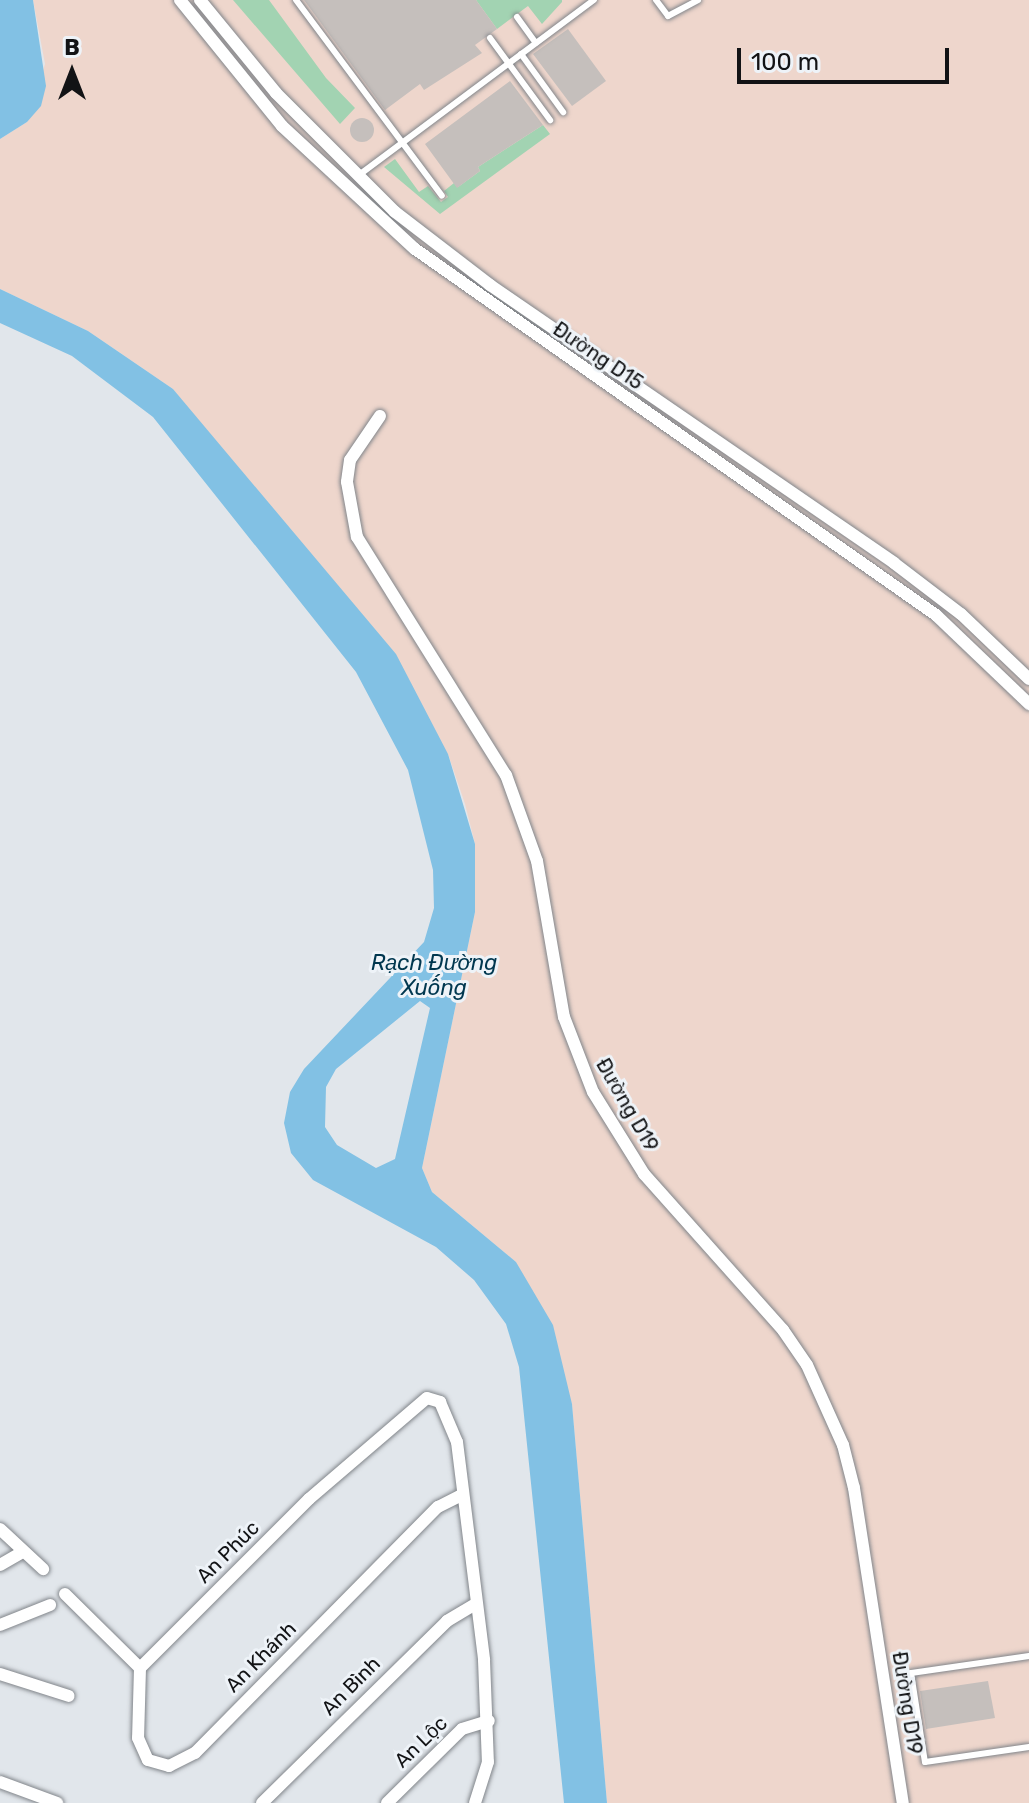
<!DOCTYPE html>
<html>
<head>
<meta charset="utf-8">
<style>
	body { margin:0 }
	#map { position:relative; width:1029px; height:1803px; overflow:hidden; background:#e1e6eb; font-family:Rubik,sans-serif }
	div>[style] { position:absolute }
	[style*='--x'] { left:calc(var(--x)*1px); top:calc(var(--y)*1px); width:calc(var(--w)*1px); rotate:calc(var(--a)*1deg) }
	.industrial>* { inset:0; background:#eed6cc }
	.green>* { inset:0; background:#a2d3b2 }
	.water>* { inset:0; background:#82c1e4 }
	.building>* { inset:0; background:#c5bfbc }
	.round { border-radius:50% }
	.roads { filter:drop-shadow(0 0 2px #81858a) drop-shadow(0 0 2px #81858a) }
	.lane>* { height:6px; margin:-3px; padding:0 3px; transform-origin:3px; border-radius:3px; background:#fff }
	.street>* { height:12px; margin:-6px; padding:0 6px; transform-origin:6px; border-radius:6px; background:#fff }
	span { translate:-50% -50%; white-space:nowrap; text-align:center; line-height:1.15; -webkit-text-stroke:6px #eef3f8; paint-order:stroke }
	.street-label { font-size:20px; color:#121315 }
	.water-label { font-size:22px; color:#00374f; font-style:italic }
	.north { position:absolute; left:32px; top:32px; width:80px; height:80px; -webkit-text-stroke:6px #eef3f8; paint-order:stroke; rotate:0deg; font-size:22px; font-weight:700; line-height:32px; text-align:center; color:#121315 }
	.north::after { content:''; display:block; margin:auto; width:28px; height:36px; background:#121315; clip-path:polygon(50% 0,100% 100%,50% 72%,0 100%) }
	.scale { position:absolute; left:737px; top:48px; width:212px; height:36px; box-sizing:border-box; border:4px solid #121315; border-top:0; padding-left:10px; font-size:24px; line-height:28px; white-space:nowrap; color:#121315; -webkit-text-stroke:6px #eef3f8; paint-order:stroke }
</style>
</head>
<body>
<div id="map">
	<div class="industrial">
		<i style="clip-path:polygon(33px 0,1029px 0,1029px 1803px,607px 1803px,572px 1404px,516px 1262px,432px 1192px,422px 1168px,475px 912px,475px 844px,465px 804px,448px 754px,173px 389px,88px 331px,0 289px,0 139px,27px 122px,45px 64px)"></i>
	</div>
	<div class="green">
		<i style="clip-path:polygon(233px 0,269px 0,326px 78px,355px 108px,340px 124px)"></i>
		<i style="clip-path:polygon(476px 0,562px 0,562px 2px,542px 24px,528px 6px,497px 29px)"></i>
		<i style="clip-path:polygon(543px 125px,550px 134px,440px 214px,384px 167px,395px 159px,419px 192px,428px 186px,441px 202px,448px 197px,444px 191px,454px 183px,458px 187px,480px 171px,478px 167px)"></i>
	</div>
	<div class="water">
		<i style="clip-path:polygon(0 0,33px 0,46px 86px,41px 106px,27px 122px,0 139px)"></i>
		<i style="clip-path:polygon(evenodd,0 289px,88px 331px,173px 389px,396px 654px,448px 754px,475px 844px,475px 912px,422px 1168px,432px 1192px,516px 1262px,553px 1325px,572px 1404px,607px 1803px,564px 1803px,519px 1367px,506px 1324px,474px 1280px,436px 1247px,313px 1180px,291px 1153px,284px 1123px,290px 1092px,304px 1069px,424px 942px,434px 908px,433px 870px,408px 770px,356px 672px,153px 417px,72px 356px,0 323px,0 289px,420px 1001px,430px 1008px,395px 1159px,376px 1168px,337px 1145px,325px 1127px,326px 1087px,336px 1069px,420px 1001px)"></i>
	</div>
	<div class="building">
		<i style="clip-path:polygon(304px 0,476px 0,497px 29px,475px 45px,482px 53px,424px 90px,420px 84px,385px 110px)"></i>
		<i style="clip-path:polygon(568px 29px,606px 81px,572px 106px,533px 54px)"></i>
		<i style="clip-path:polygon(510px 81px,543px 125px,478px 167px,480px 171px,457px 188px,425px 144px)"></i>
		<i class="round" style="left:350px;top:118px;width:24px;height:24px"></i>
		<i style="clip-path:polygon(988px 1681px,995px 1718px,926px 1729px,920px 1691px)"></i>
	</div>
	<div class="roads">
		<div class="lane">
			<i style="--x:296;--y:0;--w:244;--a:53.3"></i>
			<i style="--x:656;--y:0;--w:20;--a:53"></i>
			<i style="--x:668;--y:16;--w:34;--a:-28"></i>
			<i style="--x:517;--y:17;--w:32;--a:54"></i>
			<i style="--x:490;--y:38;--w:102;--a:53.8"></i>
			<i style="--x:521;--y:54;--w:72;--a:54.1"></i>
			<i style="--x:359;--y:175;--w:293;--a:-36.7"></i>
			<i style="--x:1029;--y:1656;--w:119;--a:171.8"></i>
			<i style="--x:911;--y:1673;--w:90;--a:81.1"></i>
			<i style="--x:925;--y:1762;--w:105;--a:-8.2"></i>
		</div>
		<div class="street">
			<i style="--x:180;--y:0;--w:162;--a:51"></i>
			<i style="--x:282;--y:126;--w:181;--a:42.8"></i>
			<i style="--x:415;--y:249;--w:637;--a:35.09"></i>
			<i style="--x:936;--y:615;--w:129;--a:43.7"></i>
			<i style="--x:200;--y:0;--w:120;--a:50.7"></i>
			<i style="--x:276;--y:93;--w:168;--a:45"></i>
			<i style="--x:395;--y:212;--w:120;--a:37.5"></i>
			<i style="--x:490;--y:285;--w:490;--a:34.5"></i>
			<i style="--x:894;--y:563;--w:84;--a:37.3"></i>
			<i style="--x:961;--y:614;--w:94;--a:43.7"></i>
			<i style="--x:380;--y:416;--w:53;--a:124.3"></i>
			<i style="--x:350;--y:460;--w:22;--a:98"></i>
			<i style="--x:347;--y:482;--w:56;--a:79.7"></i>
			<i style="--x:357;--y:537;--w:281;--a:58"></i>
			<i style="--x:506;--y:775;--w:91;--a:70.2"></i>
			<i style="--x:537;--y:861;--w:158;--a:80.2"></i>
			<i style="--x:564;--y:1017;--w:80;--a:68.9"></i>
			<i style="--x:593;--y:1092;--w:97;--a:58.1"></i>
			<i style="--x:644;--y:1174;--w:209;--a:48.3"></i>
			<i style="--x:783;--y:1330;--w:42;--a:55.6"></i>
			<i style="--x:807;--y:1365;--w:88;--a:65.8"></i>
			<i style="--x:843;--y:1445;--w:44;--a:75.7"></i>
			<i style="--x:854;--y:1488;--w:319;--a:81.2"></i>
			<i style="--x:0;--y:1529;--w:59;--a:42.9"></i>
			<i style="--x:0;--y:1565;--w:24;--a:-30"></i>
			<i style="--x:65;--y:1594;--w:105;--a:44.6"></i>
			<i style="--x:140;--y:1668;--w:239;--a:-45"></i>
			<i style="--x:309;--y:1499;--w:155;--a:-40.6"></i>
			<i style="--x:427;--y:1398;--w:14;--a:17"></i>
			<i style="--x:440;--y:1402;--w:43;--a:67"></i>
			<i style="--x:457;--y:1442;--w:220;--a:82.9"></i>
			<i style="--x:484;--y:1660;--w:102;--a:87.8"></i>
			<i style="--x:488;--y:1762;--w:43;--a:107.6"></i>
			<i style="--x:0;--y:1625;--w:54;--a:-21.8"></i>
			<i style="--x:140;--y:1668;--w:70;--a:91.6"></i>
			<i style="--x:138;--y:1738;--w:24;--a:66"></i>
			<i style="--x:148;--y:1760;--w:22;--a:16"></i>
			<i style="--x:169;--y:1766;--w:29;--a:-27"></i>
			<i style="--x:195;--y:1753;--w:346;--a:-45.4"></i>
			<i style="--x:438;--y:1507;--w:28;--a:-27"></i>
			<i style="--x:0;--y:1674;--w:72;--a:17.7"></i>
			<i style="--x:0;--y:1782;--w:61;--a:20.2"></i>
			<i style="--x:262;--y:1803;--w:260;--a:-44.5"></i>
			<i style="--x:447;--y:1621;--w:31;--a:-31"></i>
			<i style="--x:387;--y:1803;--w:105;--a:-44.6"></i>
			<i style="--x:462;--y:1729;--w:28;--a:-17"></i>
		</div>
	</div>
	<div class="street-label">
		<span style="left:598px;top:356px;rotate:34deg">Đường D15</span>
		<span style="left:627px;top:1105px;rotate:60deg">Đường D19</span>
		<span style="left:228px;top:1552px;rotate:-45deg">An Phúc</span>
		<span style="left:261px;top:1657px;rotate:-45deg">An Khánh</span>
		<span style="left:351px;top:1686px;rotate:-45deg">An Bình</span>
		<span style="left:907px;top:1703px;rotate:81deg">Đường D19</span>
		<span style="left:421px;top:1742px;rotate:-44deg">An Lộc</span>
	</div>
	<div class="water-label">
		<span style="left:434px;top:975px">Rạch Đường<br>Xuống</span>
	</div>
	<div class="north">B</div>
	<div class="scale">100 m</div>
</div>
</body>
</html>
